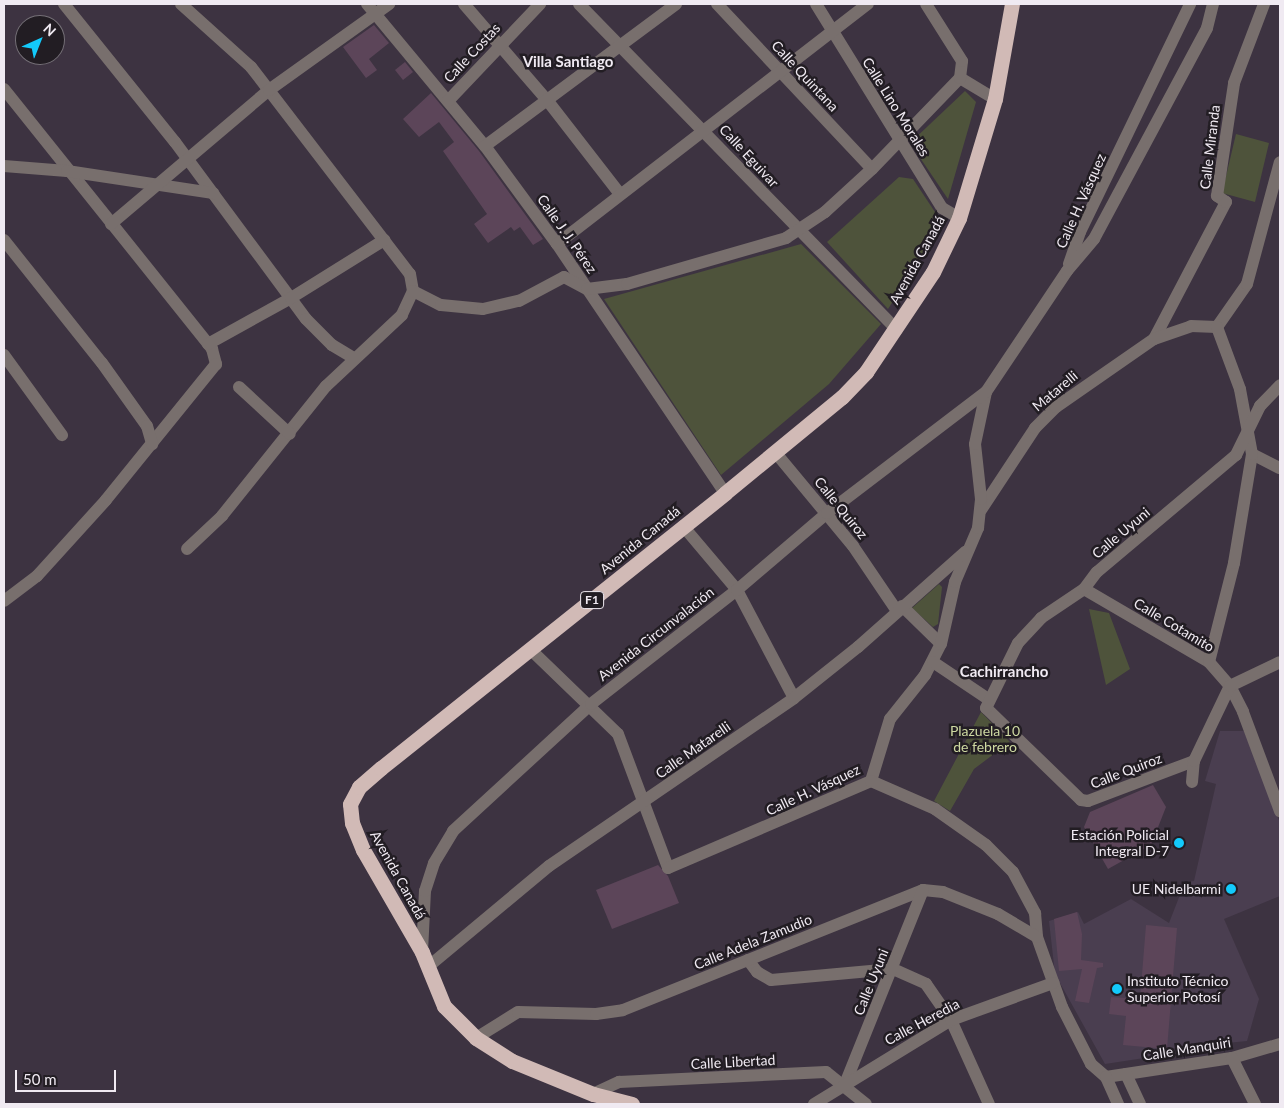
<!DOCTYPE html>
<html>
<head>
<meta charset="utf-8">
<style>
	body { margin:0 }
	#map { position:relative; width:1284px; height:1108px; overflow:hidden; background:#3d3341; font-family:Lato,sans-serif }
	div>[style] { position:absolute }
	[style*='--x'] { left:calc(var(--x)*1px); top:calc(var(--y)*1px); width:calc(var(--w)*1px); rotate:calc(var(--a)*1deg) }
	.built>* { inset:0; background:#4a3e50 }
	.green>* { inset:0; background:#4e533b }
	.building>* { inset:0; background:#5c4559 }
	.street>* { height:12px; margin:-6px; padding:0 6px; transform-origin:6px; border-radius:6px; background:#786f6d }
	.highway>* { height:15px; margin:-7.5px; padding:0 7.5px; transform-origin:7.5px; border-radius:7.5px; background:#d1bab6 }
	.dots>* { width:14px; height:14px; translate:-50% -50%; box-sizing:border-box; border:2px solid #221d23; border-radius:50% }
	span { translate:-50% -50%; white-space:nowrap; text-align:center; line-height:1.15; -webkit-text-stroke:5px #221d23; paint-order:stroke }
	.shield-label span { padding:1px 4px; background:#221d23; border:1px solid; border-radius:4px; -webkit-text-stroke-width:0 }
	.shield-label { font-size:12px; color:#f0eaf2; font-weight:700 }
	.street-label { font-size:14px; color:#f0eaf2 }
	.park-label { font-size:14px; color:#ced9a2 }
	.poi-label { font-size:14px; color:#f0eaf2 }
	.right { translate:-100% -50%; text-align:right }
	.left { translate:0 -50%; text-align:left }
	.neighbourhood-label { font-size:15px; color:#f0eaf2; font-weight:700 }
	.frame { position:absolute; inset:0; border:5px solid #f0eaf2; pointer-events:none }
	.north { position:absolute; left:15px; top:15px; width:50px; height:50px; box-sizing:border-box; background:#221d23; border:1px solid #746f76; border-radius:50%; rotate:44deg; font-size:14px; font-weight:700; line-height:20px; text-align:center; color:#f0eaf2 }
	.north::after { content:''; display:block; margin:auto; width:18px; height:22px; background:#13cafb; clip-path:polygon(50% 0,100% 100%,50% 72%,0 100%) }
	.scale { position:absolute; left:15px; top:1070px; width:101px; height:22px; box-sizing:border-box; border:2px solid #f0eaf2; border-top:0; padding-left:6px; font-size:15px; line-height:18px; white-space:nowrap; color:#f0eaf2; -webkit-text-stroke:4px #221d23; paint-order:stroke }
</style>
</head>
<body>
<div id="map">
	<div class="built">
		<i style="clip-path:polygon(1220px 731px,1244px 731px,1280px 823px,1280px 896px,1224px 919px,1259px 999px,1247px 1041px,1167px 1049px,1164px 1055px,1105px 1064px,1055px 974px,1049px 921px,1078px 912px,1084px 924px,1131px 899px,1169px 923px,1185px 882px,1194px 881px,1216px 784px,1205px 781px)"></i>
	</div>
	<div class="green">
		<i style="clip-path:polygon(965px 91px,976px 102px,948px 199px,910px 143px)"></i>
		<i style="clip-path:polygon(1236px 134px,1269px 143px,1255px 202px,1222px 193px)"></i>
		<i style="clip-path:polygon(899px 177px,913px 179px,939px 218px,924px 253px,888px 309px,827px 242px)"></i>
		<i style="clip-path:polygon(801px 244px,881px 324px,829px 384px,721px 475px,604px 299px)"></i>
		<i style="clip-path:polygon(939px 584px,942px 587px,938px 624px,933px 627px,912px 608px)"></i>
		<i style="clip-path:polygon(1089px 609px,1109px 613px,1130px 669px,1106px 685px)"></i>
		<i style="clip-path:polygon(981px 712px,1010px 742px,974px 769px,950px 811px,934px 801px)"></i>
	</div>
	<div class="building">
		<i style="clip-path:polygon(374px 25px,389px 43px,369px 59px,377px 70px,366px 78px,343px 47px)"></i>
		<i style="clip-path:polygon(405px 62px,413px 72px,403px 80px,395px 70px)"></i>
		<i style="clip-path:polygon(431px 93px,479px 151px,543px 239px,533px 245px,520px 227px,514px 231px,511px 227px,488px 243px,474px 224px,487px 214px,443px 151px,454px 142px,439px 122px,419px 137px,403px 119px)"></i>
		<i style="clip-path:polygon(1153px 785px,1166px 807px,1151px 845px,1108px 869px,1084px 827px,1090px 812px)"></i>
		<i style="clip-path:polygon(658px 865px,668px 876px,679px 903px,612px 929px,596px 890px)"></i>
		<i style="clip-path:polygon(1077px 912px,1082px 934px,1081px 960px,1103px 963px,1103px 967px,1097px 968px,1089px 1003px,1075px 1001px,1082px 969px,1059px 971px,1054px 919px)"></i>
		<i style="clip-path:polygon(1146px 925px,1177px 928px,1167px 1049px,1123px 1045px,1126px 1016px,1109px 1014px,1111px 997px,1140px 999px)"></i>
	</div>
	<div class="street">
		<i style="--x:64;--y:4;--w:177;--a:51.2"></i>
		<i style="--x:175;--y:142;--w:220;--a:53.5"></i>
		<i style="--x:306;--y:319;--w:37;--a:45"></i>
		<i style="--x:332;--y:345;--w:26;--a:31"></i>
		<i style="--x:181;--y:4;--w:94;--a:42"></i>
		<i style="--x:251;--y:67;--w:261;--a:52.5"></i>
		<i style="--x:410;--y:274;--w:17;--a:80"></i>
		<i style="--x:413;--y:291;--w:26;--a:115"></i>
		<i style="--x:402;--y:315;--w:104;--a:136.9"></i>
		<i style="--x:326;--y:386;--w:166;--a:128.7"></i>
		<i style="--x:222;--y:516;--w:48;--a:136.7"></i>
		<i style="--x:367;--y:4;--w:185;--a:50.3"></i>
		<i style="--x:485;--y:146;--w:122;--a:53.7"></i>
		<i style="--x:557;--y:244;--w:300;--a:56"></i>
		<i style="--x:464;--y:4;--w:127;--a:49.2"></i>
		<i style="--x:547;--y:100;--w:119;--a:52.2"></i>
		<i style="--x:579;--y:4;--w:455;--a:45.7"></i>
		<i style="--x:717;--y:4;--w:226;--a:46.8"></i>
		<i style="--x:816;--y:4;--w:240;--a:58.3"></i>
		<i style="--x:942;--y:208;--w:20;--a:30"></i>
		<i style="--x:960;--y:78;--w:41;--a:31"></i>
		<i style="--x:4;--y:89;--w:333;--a:51.3"></i>
		<i style="--x:212;--y:349;--w:16;--a:75"></i>
		<i style="--x:216;--y:364;--w:175;--a:129"></i>
		<i style="--x:106;--y:500;--w:103;--a:132.2"></i>
		<i style="--x:37;--y:576;--w:41;--a:142.9"></i>
		<i style="--x:448;--y:101;--w:134;--a:-46.5"></i>
		<i style="--x:485;--y:146;--w:238;--a:-36.6"></i>
		<i style="--x:4;--y:166;--w:63;--a:4.5"></i>
		<i style="--x:67;--y:171;--w:148;--a:8.6"></i>
		<i style="--x:111;--y:224;--w:207;--a:-40.3"></i>
		<i style="--x:269;--y:90;--w:148;--a:-35.6"></i>
		<i style="--x:4;--y:240;--w:157;--a:51.5"></i>
		<i style="--x:102;--y:363;--w:77;--a:54.5"></i>
		<i style="--x:147;--y:426;--w:19;--a:74"></i>
		<i style="--x:557;--y:244;--w:393;--a:-37.7"></i>
		<i style="--x:1069;--y:264;--w:34;--a:-71"></i>
		<i style="--x:1080;--y:232;--w:253;--a:-64.2"></i>
		<i style="--x:413;--y:291;--w:31;--a:27"></i>
		<i style="--x:441;--y:305;--w:42;--a:5.4"></i>
		<i style="--x:483;--y:309;--w:37;--a:-13"></i>
		<i style="--x:519;--y:301;--w:51;--a:-28.1"></i>
		<i style="--x:564;--y:277;--w:26;--a:28"></i>
		<i style="--x:587;--y:289;--w:40;--a:-7.1"></i>
		<i style="--x:627;--y:284;--w:166;--a:-16.1"></i>
		<i style="--x:786;--y:238;--w:47;--a:-33.7"></i>
		<i style="--x:825;--y:212;--w:64;--a:-42.5"></i>
		<i style="--x:872;--y:169;--w:127;--a:-46"></i>
		<i style="--x:960;--y:78;--w:17;--a:-83"></i>
		<i style="--x:962;--y:61;--w:67;--a:-122.3"></i>
		<i style="--x:1217;--y:327;--w:52;--a:-55.1"></i>
		<i style="--x:1247;--y:284;--w:126;--a:-74.9"></i>
		<i style="--x:1154;--y:339;--w:155;--a:-62.3"></i>
		<i style="--x:1226;--y:202;--w:11;--a:-146"></i>
		<i style="--x:1217;--y:196;--w:114;--a:-81.4"></i>
		<i style="--x:1234;--y:83;--w:85;--a:-69.2"></i>
		<i style="--x:208;--y:344;--w:95;--a:-29"></i>
		<i style="--x:291;--y:298;--w:110;--a:-31.9"></i>
		<i style="--x:4;--y:355;--w:99;--a:54.1"></i>
		<i style="--x:239;--y:387;--w:69;--a:42.7"></i>
		<i style="--x:775;--y:452;--w:122;--a:50.3"></i>
		<i style="--x:853;--y:546;--w:78;--a:55.9"></i>
		<i style="--x:1252;--y:454;--w:31;--a:27"></i>
		<i style="--x:981;--y:510;--w:98;--a:-56.6"></i>
		<i style="--x:1035;--y:428;--w:30;--a:-45"></i>
		<i style="--x:1056;--y:407;--w:119;--a:-34.8"></i>
		<i style="--x:1154;--y:339;--w:39;--a:-19"></i>
		<i style="--x:1191;--y:326;--w:26;--a:2"></i>
		<i style="--x:683;--y:526;--w:84;--a:49.8"></i>
		<i style="--x:737;--y:590;--w:122;--a:62.2"></i>
		<i style="--x:1084;--y:589;--w:145;--a:30.3"></i>
		<i style="--x:1209;--y:662;--w:32;--a:49"></i>
		<i style="--x:1230;--y:686;--w:29;--a:63"></i>
		<i style="--x:1243;--y:712;--w:106;--a:69.5"></i>
		<i style="--x:902;--y:606;--w:54;--a:44.3"></i>
		<i style="--x:530;--y:649;--w:122;--a:44"></i>
		<i style="--x:618;--y:734;--w:143;--a:69.5"></i>
		<i style="--x:668;--y:868;--w:221;--a:-23.2"></i>
		<i style="--x:871;--y:781;--w:65;--a:-73"></i>
		<i style="--x:890;--y:719;--w:56;--a:-51.5"></i>
		<i style="--x:925;--y:675;--w:35;--a:-63"></i>
		<i style="--x:941;--y:644;--w:64;--a:-77.3"></i>
		<i style="--x:955;--y:582;--w:59;--a:-66.9"></i>
		<i style="--x:978;--y:528;--w:29;--a:-84"></i>
		<i style="--x:981;--y:499;--w:55;--a:-96.2"></i>
		<i style="--x:975;--y:444;--w:53;--a:-78.1"></i>
		<i style="--x:986;--y:392;--w:146;--a:-56.2"></i>
		<i style="--x:1067;--y:271;--w:42;--a:-49.8"></i>
		<i style="--x:1094;--y:239;--w:239;--a:-61.8"></i>
		<i style="--x:1207;--y:28;--w:25;--a:-76"></i>
		<i style="--x:933;--y:662;--w:66;--a:33.9"></i>
		<i style="--x:1209;--y:662;--w:102;--a:-75.8"></i>
		<i style="--x:1234;--y:563;--w:110;--a:-80.6"></i>
		<i style="--x:1252;--y:454;--w:66;--a:-100.5"></i>
		<i style="--x:1240;--y:389;--w:66;--a:-110.4"></i>
		<i style="--x:1194;--y:761;--w:113;--a:159.3"></i>
		<i style="--x:1088;--y:801;--w:7;--a:-172"></i>
		<i style="--x:1081;--y:800;--w:132;--a:-135.9"></i>
		<i style="--x:986;--y:708;--w:72;--a:-63.8"></i>
		<i style="--x:1018;--y:643;--w:34;--a:-47"></i>
		<i style="--x:1041;--y:618;--w:52;--a:-34"></i>
		<i style="--x:1084;--y:589;--w:21;--a:-53"></i>
		<i style="--x:1097;--y:572;--w:182;--a:-40.1"></i>
		<i style="--x:1236;--y:455;--w:55;--a:-63.9"></i>
		<i style="--x:1260;--y:406;--w:29;--a:-46"></i>
		<i style="--x:871;--y:781;--w:70;--a:23.6"></i>
		<i style="--x:935;--y:809;--w:62;--a:35.2"></i>
		<i style="--x:986;--y:845;--w:38;--a:45"></i>
		<i style="--x:1013;--y:872;--w:47;--a:61.8"></i>
		<i style="--x:1035;--y:913;--w:24;--a:85"></i>
		<i style="--x:1037;--y:937;--w:74;--a:70.3"></i>
		<i style="--x:1062;--y:1007;--w:64;--a:63"></i>
		<i style="--x:1091;--y:1064;--w:20;--a:41"></i>
		<i style="--x:1106;--y:1077;--w:127;--a:-8.6"></i>
		<i style="--x:1232;--y:1058;--w:50;--a:-16.3"></i>
		<i style="--x:1192;--y:782;--w:21;--a:-85"></i>
		<i style="--x:1194;--y:761;--w:83;--a:-64.4"></i>
		<i style="--x:1230;--y:686;--w:55;--a:-25.6"></i>
		<i style="--x:422;--y:952;--w:61;--a:-87.2"></i>
		<i style="--x:425;--y:891;--w:29;--a:-72"></i>
		<i style="--x:434;--y:863;--w:37;--a:-59"></i>
		<i style="--x:453;--y:831;--w:188;--a:-42.6"></i>
		<i style="--x:591;--y:704;--w:185;--a:-38"></i>
		<i style="--x:737;--y:590;--w:118;--a:-40.5"></i>
		<i style="--x:827;--y:513;--w:200;--a:-37.3"></i>
		<i style="--x:748;--y:960;--w:15;--a:53"></i>
		<i style="--x:757;--y:972;--w:16;--a:30"></i>
		<i style="--x:771;--y:980;--w:122;--a:-5.2"></i>
		<i style="--x:893;--y:969;--w:36;--a:24"></i>
		<i style="--x:926;--y:984;--w:44;--a:55.2"></i>
		<i style="--x:951;--y:1020;--w:92;--a:65.7"></i>
		<i style="--x:429;--y:966;--w:156;--a:-39.8"></i>
		<i style="--x:549;--y:866;--w:297;--a:-34.4"></i>
		<i style="--x:794;--y:698;--w:82;--a:-38.6"></i>
		<i style="--x:858;--y:647;--w:144;--a:-41.6"></i>
		<i style="--x:476;--y:1038;--w:49;--a:-31.8"></i>
		<i style="--x:518;--y:1012;--w:78;--a:1.5"></i>
		<i style="--x:596;--y:1014;--w:27;--a:-8"></i>
		<i style="--x:623;--y:1010;--w:323;--a:-21.8"></i>
		<i style="--x:923;--y:890;--w:20;--a:6"></i>
		<i style="--x:943;--y:892;--w:59;--a:21.8"></i>
		<i style="--x:998;--y:914;--w:45;--a:30.5"></i>
		<i style="--x:1232;--y:1058;--w:51;--a:63.4"></i>
		<i style="--x:1126;--y:1074;--w:33;--a:65"></i>
		<i style="--x:1106;--y:1077;--w:30;--a:66"></i>
		<i style="--x:845;--y:1084;--w:209;--a:-68.1"></i>
		<i style="--x:593;--y:1094;--w:29;--a:-25"></i>
		<i style="--x:619;--y:1082;--w:207;--a:-2.8"></i>
		<i style="--x:826;--y:1072;--w:51;--a:38.7"></i>
		<i style="--x:814;--y:1104;--w:161;--a:-31.5"></i>
		<i style="--x:951;--y:1020;--w:109;--a:-19.9"></i>
	</div>
	<div class="highway">
		<i style="--x:632;--y:1104;--w:40;--a:-165.6"></i>
		<i style="--x:593;--y:1094;--w:87;--a:-157.8"></i>
		<i style="--x:512;--y:1061;--w:43;--a:-147.4"></i>
		<i style="--x:476;--y:1038;--w:45;--a:-135"></i>
		<i style="--x:444;--y:1006;--w:58;--a:-112.2"></i>
		<i style="--x:422;--y:952;--w:118;--a:-120"></i>
		<i style="--x:363;--y:850;--w:29;--a:-112"></i>
		<i style="--x:352;--y:823;--w:19;--a:-96"></i>
		<i style="--x:350;--y:804;--w:19;--a:-62"></i>
		<i style="--x:359;--y:787;--w:29;--a:-41"></i>
		<i style="--x:381;--y:768;--w:440;--a:-38.6"></i>
		<i style="--x:725;--y:493;--w:151;--a:-39.4"></i>
		<i style="--x:842;--y:397;--w:35;--a:-46"></i>
		<i style="--x:866;--y:372;--w:120;--a:-56.2"></i>
		<i style="--x:933;--y:272;--w:60;--a:-64.3"></i>
		<i style="--x:959;--y:218;--w:124;--a:-73.2"></i>
		<i style="--x:995;--y:99;--w:97;--a:-79.9"></i>
	</div>
	<div class="dots">
		<i style="left:1179px;top:843px;background:#13cafb"></i>
		<i style="left:1231px;top:889px;background:#13cafb"></i>
		<i style="left:1117px;top:989px;background:#13cafb"></i>
	</div>
	<div class="shield-label">
		<span style="left:592px;top:600px">F1</span>
	</div>
	<div class="street-label">
		<span style="left:472px;top:53px;rotate:-47deg">Calle Costas</span>
		<span style="left:805px;top:76px;rotate:47deg">Calle Quintana</span>
		<span style="left:896px;top:107px;rotate:58deg">Calle Lino Morales</span>
		<span style="left:1210px;top:147px;rotate:-83deg">Calle Miranda</span>
		<span style="left:749px;top:156px;rotate:47deg">Calle Eguivar</span>
		<span style="left:1081px;top:201px;rotate:-66deg">Calle H. Vásquez</span>
		<span style="left:567px;top:234px;rotate:55deg">Calle J. J. Pérez</span>
		<span style="left:917px;top:260px;rotate:-61deg">Avenida Canadá</span>
		<span style="left:1055px;top:391px;rotate:-40deg">Matarelli</span>
		<span style="left:841px;top:508px;rotate:51deg">Calle Quiroz</span>
		<span style="left:1121px;top:533px;rotate:-40deg">Calle Uyuni</span>
		<span style="left:640px;top:540px;rotate:-39deg">Avenida Canadá</span>
		<span style="left:1174px;top:625px;rotate:31deg">Calle Cotamito</span>
		<span style="left:656px;top:634px;rotate:-38deg">Avenida Circunvalación</span>
		<span style="left:693px;top:750px;rotate:-35deg">Calle Matarelli</span>
		<span style="left:1126px;top:771px;rotate:-21deg">Calle Quiroz</span>
		<span style="left:813px;top:790px;rotate:-25deg">Calle H. Vásquez</span>
		<span style="left:398px;top:875px;rotate:61deg">Avenida Canadá</span>
		<span style="left:753px;top:942px;rotate:-22deg">Calle Adela Zamudio</span>
		<span style="left:871px;top:982px;rotate:-68deg">Calle Uyuni</span>
		<span style="left:922px;top:1022px;rotate:-28deg">Calle Heredia</span>
		<span style="left:1187px;top:1049px;rotate:-9deg">Calle Manquiri</span>
		<span style="left:733px;top:1062px;rotate:-3deg">Calle Libertad</span>
	</div>
	<div class="park-label">
		<span style="left:985px;top:739px">Plazuela 10<br>de febrero</span>
	</div>
	<div class="poi-label">
		<span class="right" style="left:1169px;top:843px">Estación Policial<br>Integral D-7</span>
		<span class="right" style="left:1221px;top:889px">UE Nidelbarmi</span>
		<span class="left" style="left:1127px;top:989px">Instituto Técnico<br>Superior Potosí</span>
	</div>
	<div class="neighbourhood-label">
		<span style="left:568px;top:62px">Villa Santiago</span>
		<span style="left:1004px;top:672px">Cachirrancho</span>
	</div>
	<div class="frame"></div>
	<div class="north">N</div>
	<div class="scale">50 m</div>
</div>
</body>
</html>
